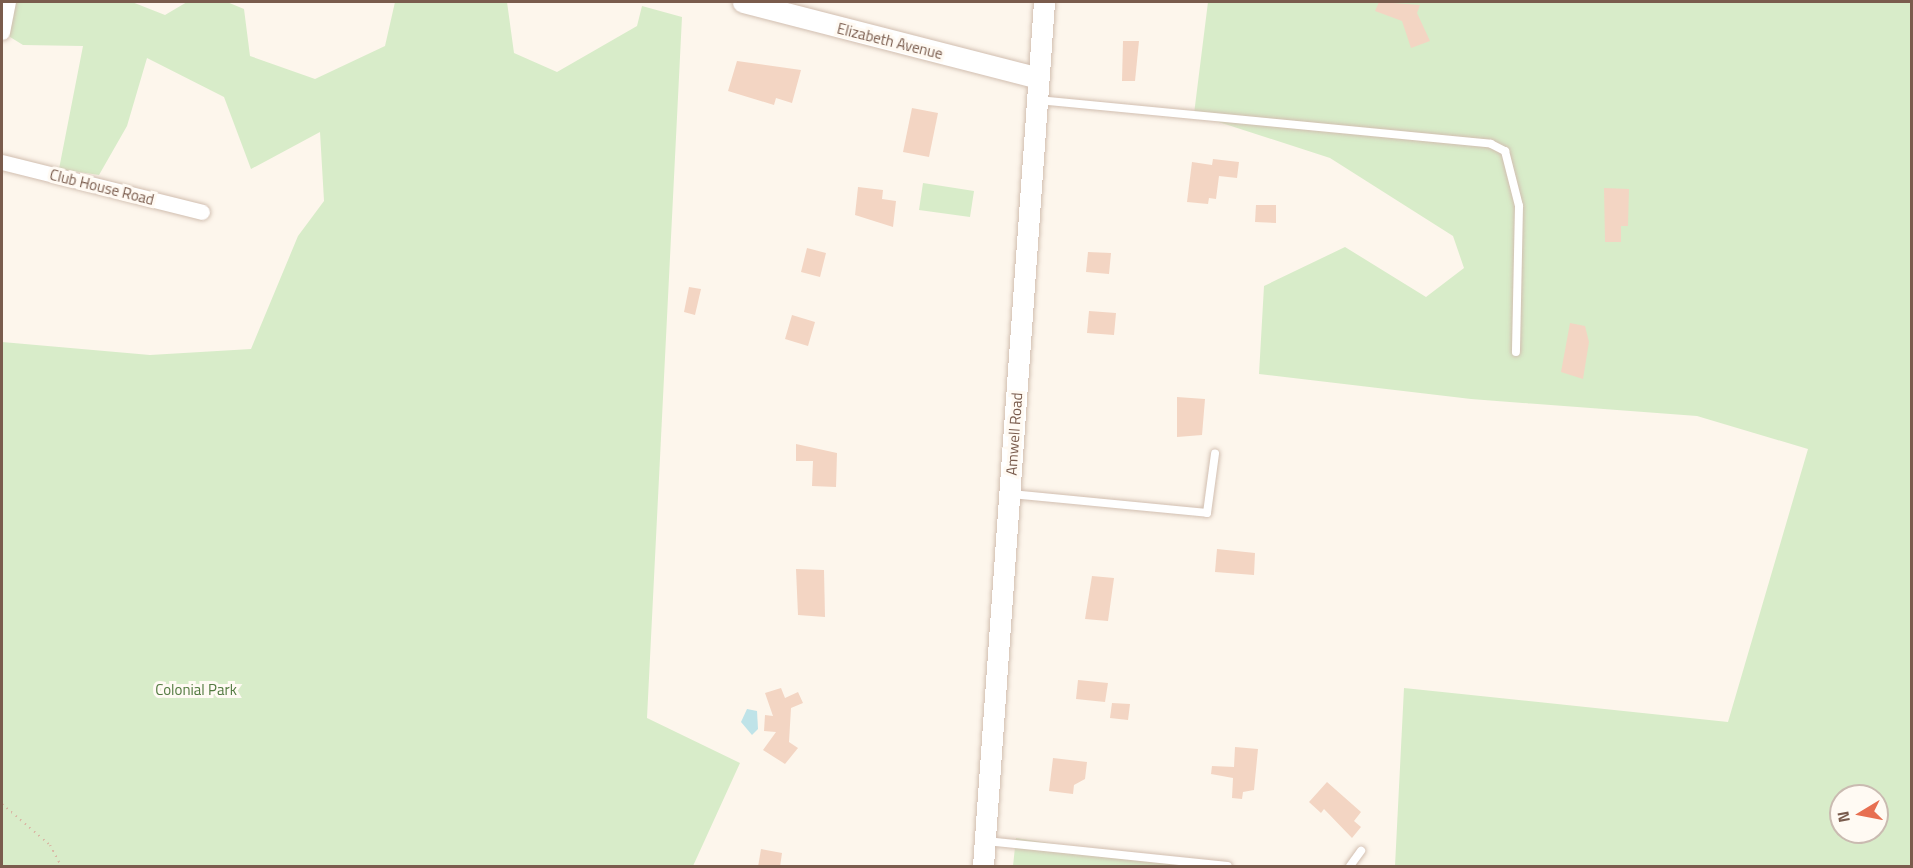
<!DOCTYPE html>
<html>
<head>
<meta charset="utf-8">
<style>
	body { margin:0 }
	#map { position:relative; width:1913px; height:868px; overflow:hidden; background:#fdf6ec; font-family:"Titillium Web",sans-serif }
	div>[style] { position:absolute }
	[style*='--x'] { left:calc(var(--x)*1px); top:calc(var(--y)*1px); width:calc(var(--w)*1px); rotate:calc(var(--a)*1deg) }
	.green>* { inset:0; background:#d8ecc9 }
	.water>* { inset:0; background:#bfe3e8 }
	.building>* { inset:0; background:#f3d5c3 }
	.path>* { height:2px; margin-top:-1px; transform-origin:0; background:repeating-linear-gradient(90deg,#d9b8a5 0 1.5px,transparent 0 6px) }
	.roads { filter:drop-shadow(0 0 2px #d1beb0) drop-shadow(0 0 2px #d1beb0) }
	.lane>* { height:8px; margin:-4px; padding:0 4px; transform-origin:4px; border-radius:4px; background:#fff }
	.street>* { height:15px; margin:-7.5px; padding:0 7.5px; transform-origin:7.5px; border-radius:7.5px; background:#fff }
	.secondary>* { height:21px; margin:-10.5px; padding:0 10.5px; transform-origin:10.5px; border-radius:10.5px; background:#fff }
	span { translate:-50% -50%; white-space:nowrap; text-align:center; line-height:1.15; -webkit-text-stroke:6px #fffaf3; paint-order:stroke }
	.street-label { font-size:15px; color:#7a5c4d }
	.park-label { font-size:15px; color:#537a41 }
	.frame { position:absolute; inset:0; border:3px solid #7a5c4d; pointer-events:none }
	.north { position:absolute; left:1829px; top:784px; width:60px; height:60px; box-sizing:border-box; background:#fffaf3; border:2px solid #cabbb1; border-radius:50%; rotate:260deg; font-size:16px; font-weight:700; line-height:24px; text-align:center; color:#7a5c4d }
	.north::after { content:''; display:block; margin:auto; width:21px; height:27px; background:#e76f51; clip-path:polygon(50% 0,100% 100%,50% 72%,0 100%) }
</style>
</head>
<body>
<div id="map">
	<div class="green">
		<i style="clip-path:polygon(2px 2px,132px 2px,165px 15px,187px 2px,227px 2px,244px 9px,250px 56px,315px 79px,385px 46px,395px 2px,507px 2px,514px 53px,557px 72px,637px 26px,642px 6px,682px 17px,647px 718px,740px 763px,693px 866px,2px 866px,2px 342px,150px 355px,251px 349px,298px 236px,324px 201px,320px 132px,251px 169px,224px 97px,147px 58px,127px 126px,99px 175px,59px 169px,83px 46px,23px 45px,2px 32px)"></i>
		<i style="clip-path:polygon(evenodd,1208px 2px,1911px 2px,1911px 866px,1395px 866px,1404px 688px,1728px 722px,1808px 449px,1697px 416px,1471px 399px,1259px 374px,1264px 286px,1345px 247px,1426px 297px,1464px 268px,1453px 236px,1330px 158px,1194px 114px,1208px 2px,1841px 796px,1877px 796px,1877px 832px,1841px 832px,1841px 796px)"></i>
		<i style="clip-path:polygon(923px 183px,974px 191px,970px 217px,919px 210px)"></i>
		<i style="clip-path:polygon(1016px 838px,1196px 866px,1013px 866px)"></i>
	</div>
	<div class="water">
		<i style="clip-path:polygon(747px 709px,757px 711px,758px 729px,752px 735px,741px 722px)"></i>
	</div>
	<div class="building">
		<i style="clip-path:polygon(1379px 2px,1420px 5px,1417px 13px,1430px 41px,1411px 48px,1402px 21px,1375px 11px)"></i>
		<i style="clip-path:polygon(1123px 41px,1139px 41px,1135px 81px,1122px 81px)"></i>
		<i style="clip-path:polygon(737px 61px,801px 70px,792px 103px,776px 98px,774px 105px,728px 91px)"></i>
		<i style="clip-path:polygon(912px 108px,938px 113px,929px 157px,903px 152px)"></i>
		<i style="clip-path:polygon(1213px 159px,1239px 162px,1237px 178px,1219px 176px,1216px 199px,1209px 198px,1208px 204px,1187px 202px,1192px 162px,1212px 165px)"></i>
		<i style="clip-path:polygon(858px 187px,883px 190px,882px 199px,896px 201px,893px 227px,855px 215px)"></i>
		<i style="clip-path:polygon(1604px 188px,1629px 189px,1628px 226px,1621px 226px,1621px 242px,1605px 242px)"></i>
		<i style="clip-path:polygon(1256px 205px,1276px 205px,1276px 223px,1255px 222px)"></i>
		<i style="clip-path:polygon(807px 248px,826px 253px,820px 277px,801px 272px)"></i>
		<i style="clip-path:polygon(1088px 252px,1111px 253px,1109px 274px,1086px 272px)"></i>
		<i style="clip-path:polygon(689px 287px,701px 289px,695px 315px,684px 312px)"></i>
		<i style="clip-path:polygon(1089px 311px,1116px 313px,1114px 335px,1087px 333px)"></i>
		<i style="clip-path:polygon(792px 315px,815px 322px,808px 346px,785px 339px)"></i>
		<i style="clip-path:polygon(1570px 323px,1585px 326px,1589px 342px,1583px 379px,1561px 372px)"></i>
		<i style="clip-path:polygon(1177px 397px,1205px 399px,1202px 435px,1177px 437px)"></i>
		<i style="clip-path:polygon(796px 444px,837px 453px,836px 487px,812px 486px,813px 461px,796px 461px)"></i>
		<i style="clip-path:polygon(1217px 549px,1255px 553px,1254px 575px,1215px 572px)"></i>
		<i style="clip-path:polygon(796px 569px,824px 570px,825px 617px,798px 615px)"></i>
		<i style="clip-path:polygon(1092px 576px,1114px 578px,1108px 621px,1085px 619px)"></i>
		<i style="clip-path:polygon(1078px 680px,1108px 683px,1105px 702px,1076px 699px)"></i>
		<i style="clip-path:polygon(781px 688px,785px 698px,798px 692px,803px 703px,791px 708px,789px 742px,798px 748px,785px 764px,763px 750px,776px 732px,764px 731px,765px 715px,773px 716px,765px 693px)"></i>
		<i style="clip-path:polygon(1112px 703px,1130px 704px,1128px 720px,1110px 718px)"></i>
		<i style="clip-path:polygon(1235px 747px,1258px 749px,1254px 790px,1243px 792px,1242px 799px,1232px 798px,1233px 778px,1211px 774px,1212px 766px,1234px 767px)"></i>
		<i style="clip-path:polygon(1053px 758px,1087px 762px,1085px 779px,1074px 785px,1073px 794px,1049px 791px)"></i>
		<i style="clip-path:polygon(1327px 782px,1361px 812px,1354px 821px,1361px 827px,1352px 838px,1324px 809px,1321px 813px,1309px 802px)"></i>
		<i style="clip-path:polygon(761px 849px,782px 853px,780px 867px,758px 867px)"></i>
	</div>
	<div class="path">
		<i style="--x:2;--y:804;--w:63;--a:40.5"></i>
		<i style="--x:50;--y:845;--w:24;--a:62"></i>
	</div>
	<div class="roads">
		<div class="lane">
			<i style="--x:1038;--y:100;--w:455;--a:5.5"></i>
			<i style="--x:1491;--y:144;--w:16;--a:27"></i>
			<i style="--x:1505;--y:151;--w:57;--a:75.7"></i>
			<i style="--x:1519;--y:206;--w:146;--a:91.2"></i>
			<i style="--x:1011;--y:494;--w:197;--a:5.5"></i>
			<i style="--x:1207;--y:513;--w:60;--a:-82.3"></i>
			<i style="--x:986;--y:841;--w:243;--a:5.9"></i>
			<i style="--x:1350;--y:866;--w:19;--a:-54"></i>
		</div>
		<div class="street">
			<i style="--x:2;--y:32;--w:31;--a:-79"></i>
			<i style="--x:2;--y:162;--w:206;--a:14"></i>
		</div>
		<div class="secondary">
			<i style="--x:743;--y:2;--w:305;--a:14.4"></i>
			<i style="--x:983;--y:866;--w:866;--a:-85.96"></i>
		</div>
	</div>
	<div class="street-label">
		<span style="left:890px;top:41px;rotate:14deg">Elizabeth Avenue</span>
		<span style="left:102px;top:187px;rotate:14deg">Club House Road</span>
		<span style="left:1014px;top:434px;rotate:-86deg">Amwell Road</span>
	</div>
	<div class="park-label">
		<span style="left:196px;top:690px">Colonial Park</span>
	</div>
	<div class="frame"></div>
	<div class="north">N</div>
</div>
</body>
</html>
